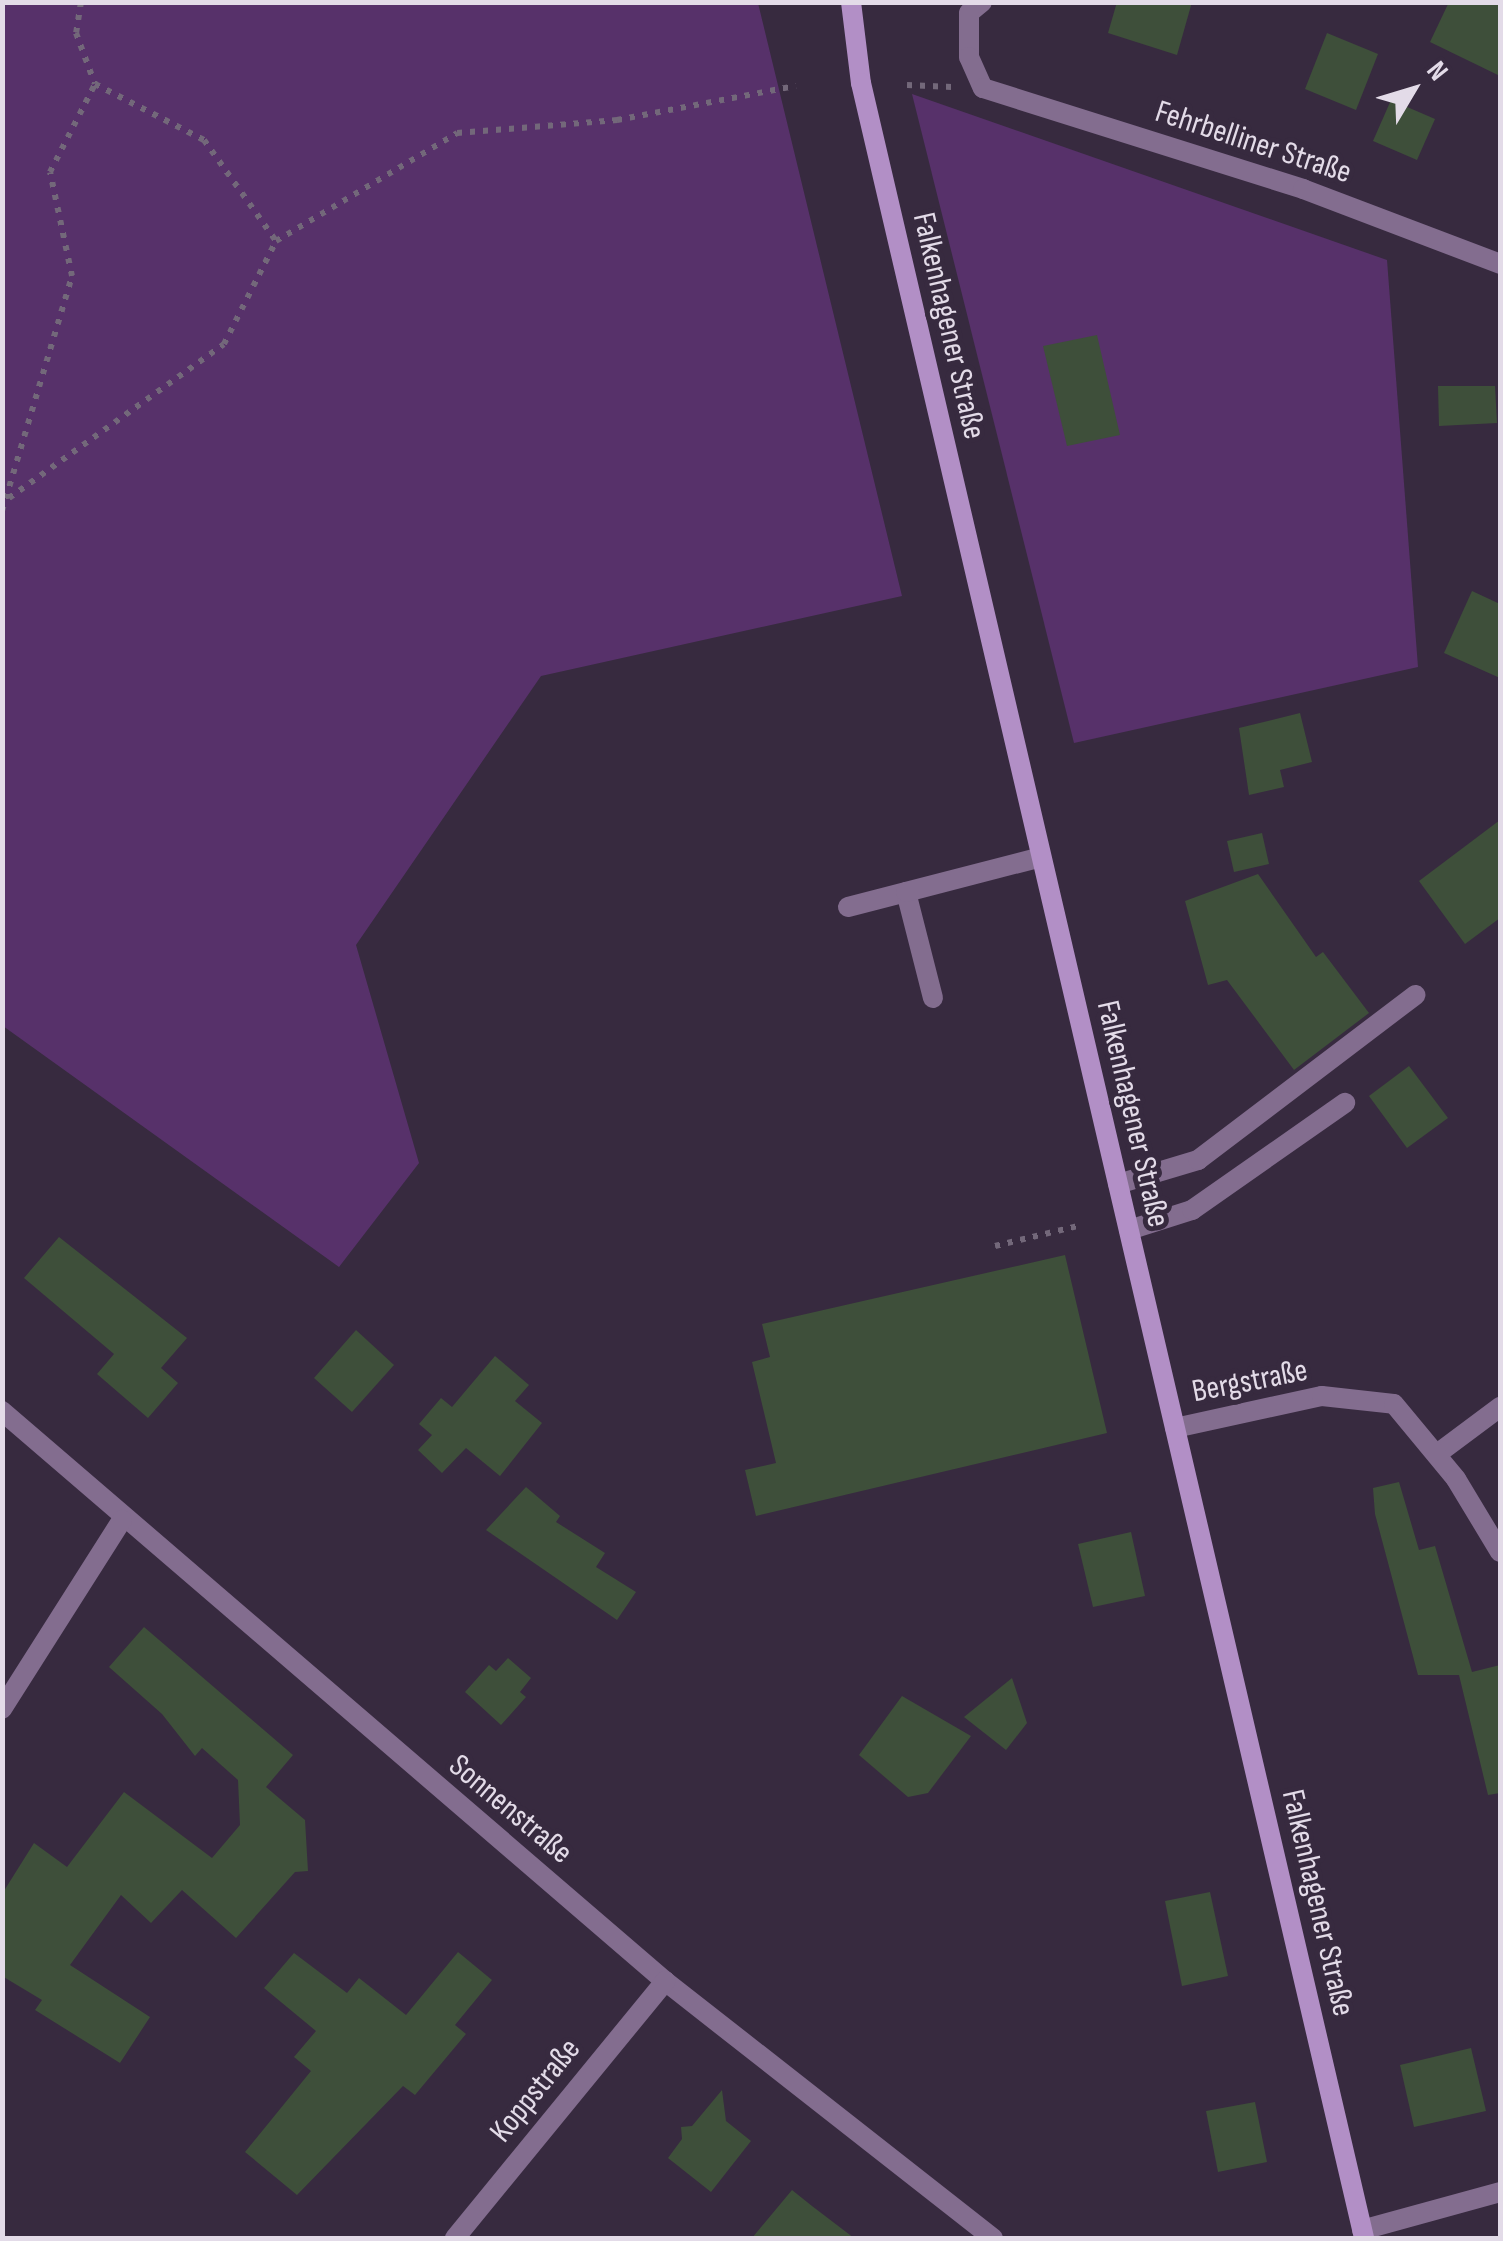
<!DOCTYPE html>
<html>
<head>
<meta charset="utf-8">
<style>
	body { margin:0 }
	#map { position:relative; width:1503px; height:2241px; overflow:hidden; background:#372a3f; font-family:"Sofia Sans Condensed",sans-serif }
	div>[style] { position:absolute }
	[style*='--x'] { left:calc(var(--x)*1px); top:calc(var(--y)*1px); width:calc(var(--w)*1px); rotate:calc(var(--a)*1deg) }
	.green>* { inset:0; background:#57316a }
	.building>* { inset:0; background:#3e4f3a }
	.path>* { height:6px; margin-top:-3px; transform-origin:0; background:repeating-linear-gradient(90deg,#73687a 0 5px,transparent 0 13px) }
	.lane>* { height:20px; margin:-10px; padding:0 10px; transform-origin:10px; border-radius:10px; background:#836d8f }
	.street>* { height:20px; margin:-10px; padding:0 10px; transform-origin:10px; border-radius:10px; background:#836d8f }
	.secondary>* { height:20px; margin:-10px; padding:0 10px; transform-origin:10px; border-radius:10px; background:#b28fc6 }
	span { translate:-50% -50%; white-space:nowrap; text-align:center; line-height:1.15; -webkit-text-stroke:10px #372a3f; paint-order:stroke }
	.street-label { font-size:32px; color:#e3dbe8 }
	.frame { position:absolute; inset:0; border:5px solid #e3dbe8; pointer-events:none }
	.north { position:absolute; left:1363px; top:40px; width:100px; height:100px; -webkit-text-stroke:8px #372a3f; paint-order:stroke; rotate:52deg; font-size:28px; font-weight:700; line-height:40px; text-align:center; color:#e3dbe8 }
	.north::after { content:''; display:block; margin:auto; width:35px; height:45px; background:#e3dbe8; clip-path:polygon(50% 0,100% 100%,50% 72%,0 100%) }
</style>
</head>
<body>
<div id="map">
	<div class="green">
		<i style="clip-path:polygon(3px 2px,758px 3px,902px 596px,541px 676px,356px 945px,419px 1163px,339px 1267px,3px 1026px)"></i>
		<i style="clip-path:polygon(912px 94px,1387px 260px,1418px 667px,1074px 743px)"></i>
	</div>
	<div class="building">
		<i style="clip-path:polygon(1117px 2px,1192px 2px,1177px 55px,1108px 33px)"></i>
		<i style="clip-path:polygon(1449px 2px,1500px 2px,1500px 76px,1430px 42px)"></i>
		<i style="clip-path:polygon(1327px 33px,1378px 54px,1356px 110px,1305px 89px)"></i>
		<i style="clip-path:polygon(1391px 100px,1435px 119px,1417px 160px,1373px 141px)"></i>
		<i style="clip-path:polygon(1097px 335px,1120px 435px,1067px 446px,1043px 346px)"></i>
		<i style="clip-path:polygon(1438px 386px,1495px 386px,1497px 423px,1439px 426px)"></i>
		<i style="clip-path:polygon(1472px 591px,1500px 604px,1500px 678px,1444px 653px)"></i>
		<i style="clip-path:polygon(1300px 713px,1312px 762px,1280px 770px,1284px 787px,1249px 795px,1239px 728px)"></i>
		<i style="clip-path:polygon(1500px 820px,1500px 918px,1465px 944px,1419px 881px)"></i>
		<i style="clip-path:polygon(1262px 833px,1269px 864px,1234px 872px,1227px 841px)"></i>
		<i style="clip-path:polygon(1258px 874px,1316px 957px,1323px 952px,1369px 1013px,1294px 1070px,1227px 980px,1208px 985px,1185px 901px)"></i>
		<i style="clip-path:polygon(1409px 1066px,1448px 1118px,1407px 1148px,1369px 1096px)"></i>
		<i style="clip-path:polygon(59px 1237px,187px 1338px,161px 1368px,178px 1383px,148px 1418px,97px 1374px,114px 1354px,24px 1278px)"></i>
		<i style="clip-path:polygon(1065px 1255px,1107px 1433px,756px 1516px,745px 1470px,776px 1463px,752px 1362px,770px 1357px,762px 1324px)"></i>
		<i style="clip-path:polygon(356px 1330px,394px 1365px,352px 1412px,314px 1378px)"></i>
		<i style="clip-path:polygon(495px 1356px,529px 1385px,515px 1401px,542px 1423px,500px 1476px,466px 1448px,442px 1473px,418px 1450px,432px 1435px,419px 1424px,441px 1398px,452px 1407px)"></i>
		<i style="clip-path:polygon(1399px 1482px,1419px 1550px,1435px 1546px,1472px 1672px,1500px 1665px,1500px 1793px,1488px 1795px,1459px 1675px,1418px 1675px,1375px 1514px,1373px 1488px)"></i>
		<i style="clip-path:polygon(526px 1487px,560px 1516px,556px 1522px,605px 1553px,596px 1567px,636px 1592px,617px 1620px,486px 1530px)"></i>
		<i style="clip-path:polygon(1131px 1532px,1145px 1596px,1093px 1607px,1078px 1544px)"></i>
		<i style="clip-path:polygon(144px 1627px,293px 1755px,266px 1787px,305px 1820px,308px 1871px,295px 1872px,236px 1938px,182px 1890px,151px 1923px,121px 1895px,70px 1965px,150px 2017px,120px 2063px,35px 2010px,42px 2000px,2px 1976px,2px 1894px,34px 1843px,67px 1867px,124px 1792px,212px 1858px,240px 1825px,238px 1780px,202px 1748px,195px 1756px,162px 1714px,109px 1667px)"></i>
		<i style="clip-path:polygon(508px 1658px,531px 1678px,520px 1692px,526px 1697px,501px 1725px,465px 1692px,489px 1665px,496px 1671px)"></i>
		<i style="clip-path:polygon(1012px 1678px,1027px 1723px,1006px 1750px,964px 1717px)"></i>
		<i style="clip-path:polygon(902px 1696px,971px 1736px,928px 1793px,908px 1797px,859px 1755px)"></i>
		<i style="clip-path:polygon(1210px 1892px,1228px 1976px,1182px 1986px,1165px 1901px)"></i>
		<i style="clip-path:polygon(458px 1952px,492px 1980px,455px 2025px,466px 2034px,415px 2095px,403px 2086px,297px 2195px,245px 2152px,311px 2071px,294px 2057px,316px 2031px,264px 1988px,294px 1953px,347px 1993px,359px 1978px,406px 2015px)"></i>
		<i style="clip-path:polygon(1471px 2048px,1486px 2111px,1414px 2127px,1400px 2065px)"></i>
		<i style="clip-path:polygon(722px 2090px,726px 2121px,751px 2141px,711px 2192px,668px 2158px,682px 2139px,681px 2127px,692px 2126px)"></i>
		<i style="clip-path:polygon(1255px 2102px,1267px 2162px,1218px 2172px,1206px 2111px)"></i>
		<i style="clip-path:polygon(792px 2190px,812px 2206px,854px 2238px,752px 2238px)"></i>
	</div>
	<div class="path">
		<i style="--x:81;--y:2;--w:31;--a:99"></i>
		<i style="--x:76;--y:33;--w:54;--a:69.6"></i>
		<i style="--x:95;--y:84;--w:123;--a:27.2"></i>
		<i style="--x:204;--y:140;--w:124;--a:54.5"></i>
		<i style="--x:276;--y:241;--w:211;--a:-30.8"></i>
		<i style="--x:457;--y:133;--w:161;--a:-4.6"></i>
		<i style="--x:617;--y:120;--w:182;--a:-10.8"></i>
		<i style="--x:907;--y:85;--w:45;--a:2.5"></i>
		<i style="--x:9;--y:498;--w:264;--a:-35.6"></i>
		<i style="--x:224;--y:344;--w:115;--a:-63.2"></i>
		<i style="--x:2;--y:511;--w:245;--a:-73.4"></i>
		<i style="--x:72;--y:276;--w:106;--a:-101.9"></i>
		<i style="--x:50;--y:172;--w:99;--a:-62.9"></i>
		<i style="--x:995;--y:1246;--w:89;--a:-13.6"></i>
	</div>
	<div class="lane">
		<i style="--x:848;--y:907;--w:60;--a:-14.5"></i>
		<i style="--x:933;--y:998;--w:109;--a:-104.3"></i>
		<i style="--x:906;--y:892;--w:139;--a:-14.5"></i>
		<i style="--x:1118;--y:1184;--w:84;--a:-16.7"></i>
		<i style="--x:1198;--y:1160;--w:273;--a:-37.2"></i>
		<i style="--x:1129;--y:1230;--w:66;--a:-17.6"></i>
		<i style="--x:1192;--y:1210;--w:187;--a:-35"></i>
		<i style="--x:1437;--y:1454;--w:79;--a:-36.7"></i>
	</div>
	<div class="street">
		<i style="--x:982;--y:2;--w:17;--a:140"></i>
		<i style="--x:969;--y:13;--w:44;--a:90"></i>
		<i style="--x:969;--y:57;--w:34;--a:66"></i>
		<i style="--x:983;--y:88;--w:336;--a:17.5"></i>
		<i style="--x:1303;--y:189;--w:211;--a:20.8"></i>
		<i style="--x:2;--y:1411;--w:874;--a:40.69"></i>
		<i style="--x:665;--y:1981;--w:417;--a:38.1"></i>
		<i style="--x:1175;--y:1428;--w:150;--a:-12.3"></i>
		<i style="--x:1322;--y:1396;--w:72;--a:6.3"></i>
		<i style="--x:1394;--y:1404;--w:97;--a:50.4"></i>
		<i style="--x:1456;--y:1479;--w:85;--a:58.9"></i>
		<i style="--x:2;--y:1709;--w:224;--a:-57.6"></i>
		<i style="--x:1362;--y:2230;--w:143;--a:-15.4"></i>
		<i style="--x:455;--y:2238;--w:332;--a:-50.7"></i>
	</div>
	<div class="secondary">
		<i style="--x:851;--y:2;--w:82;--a:83"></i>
		<i style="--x:861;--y:83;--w:2213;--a:76.86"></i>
	</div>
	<div class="street-label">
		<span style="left:1253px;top:143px;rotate:18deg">Fehrbelliner Straße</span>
		<span style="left:948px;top:326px;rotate:77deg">Falkenhagener Straße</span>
		<span style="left:1132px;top:1114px;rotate:77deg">Falkenhagener Straße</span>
		<span style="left:1250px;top:1382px;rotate:-11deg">Bergstraße</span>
		<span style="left:510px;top:1810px;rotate:40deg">Sonnenstraße</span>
		<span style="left:1317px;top:1903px;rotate:77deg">Falkenhagener Straße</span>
		<span style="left:536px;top:2091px;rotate:-51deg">Koppstraße</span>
	</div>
	<div class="frame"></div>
	<div class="north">N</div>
</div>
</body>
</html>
